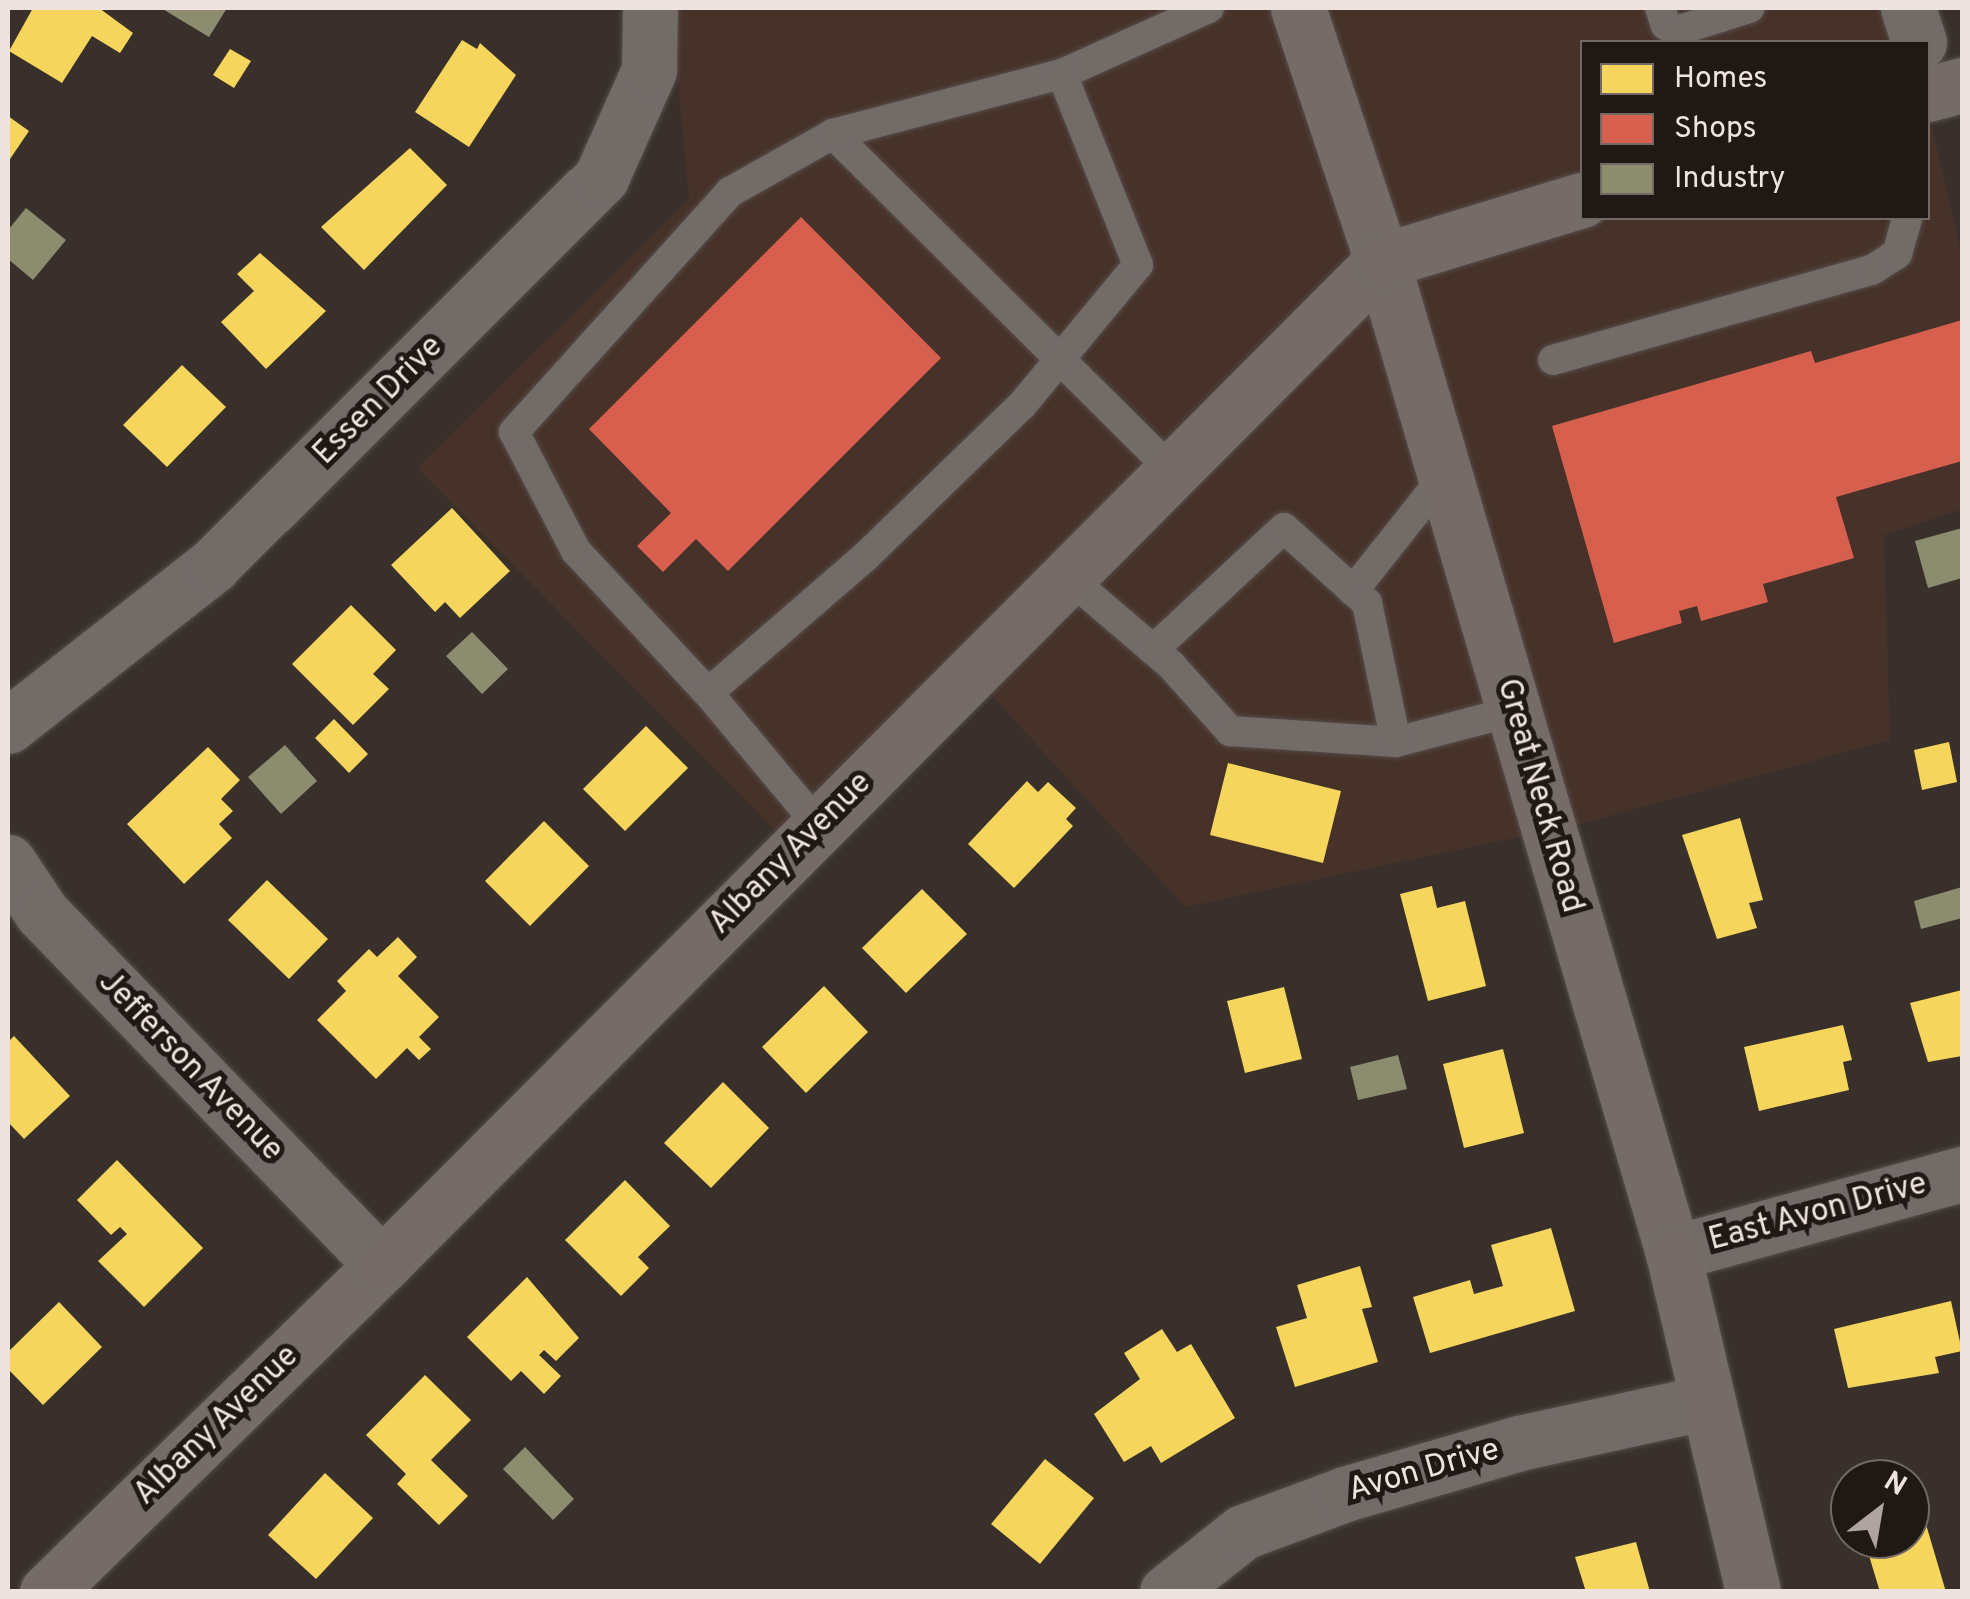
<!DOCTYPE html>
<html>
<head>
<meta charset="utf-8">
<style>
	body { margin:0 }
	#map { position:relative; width:1970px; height:1599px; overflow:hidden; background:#39302c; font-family:Overpass,sans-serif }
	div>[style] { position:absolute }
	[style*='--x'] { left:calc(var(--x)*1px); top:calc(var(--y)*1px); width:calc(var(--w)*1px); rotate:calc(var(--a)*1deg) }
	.built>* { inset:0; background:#473229 }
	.homes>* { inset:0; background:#f6d55c }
	.shops>* { inset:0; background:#d6604d }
	.industry>* { inset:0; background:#8c8c6e }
	.roads { filter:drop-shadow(0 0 2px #554d4a) drop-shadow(0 0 2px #554d4a) }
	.lane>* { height:30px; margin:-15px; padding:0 15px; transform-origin:15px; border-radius:15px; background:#726b68 }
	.street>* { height:55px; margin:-27.5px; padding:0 27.5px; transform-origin:27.5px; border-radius:27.5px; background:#726b68 }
	.secondary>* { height:55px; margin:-27.5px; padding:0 27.5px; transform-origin:27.5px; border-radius:27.5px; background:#756c68 }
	span { translate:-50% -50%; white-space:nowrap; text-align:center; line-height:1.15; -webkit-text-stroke:10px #1f1815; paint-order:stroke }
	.street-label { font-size:32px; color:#eee3de }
	.frame { position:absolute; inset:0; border:10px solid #eee3de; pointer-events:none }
	.legend { position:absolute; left:1580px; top:40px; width:350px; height:180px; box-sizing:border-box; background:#1f1815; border:2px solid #726965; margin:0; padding:12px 18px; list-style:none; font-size:30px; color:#eee3de }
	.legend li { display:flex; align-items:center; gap:20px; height:50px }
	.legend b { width:50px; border:2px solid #726965 }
	.north { position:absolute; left:1830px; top:1459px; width:100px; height:100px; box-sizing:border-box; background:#1f1815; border:2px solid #726965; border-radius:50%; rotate:31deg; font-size:28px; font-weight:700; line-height:40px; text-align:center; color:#eee3de }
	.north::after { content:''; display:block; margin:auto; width:35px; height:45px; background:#afa4a0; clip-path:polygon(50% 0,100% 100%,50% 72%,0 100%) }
</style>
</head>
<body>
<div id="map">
	<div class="built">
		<i style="clip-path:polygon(671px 8px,1903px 8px,1911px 42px,1582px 42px,1582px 218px,1928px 218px,1928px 110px,1962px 256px,1962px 509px,1884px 535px,1890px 740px,1576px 825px,1185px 907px,963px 664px,788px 843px,417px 468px,689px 199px)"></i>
	</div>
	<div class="homes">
		<i style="clip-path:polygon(33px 8px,99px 8px,133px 33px,120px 53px,92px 36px,62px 83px,9px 51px)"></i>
		<i style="clip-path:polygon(462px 40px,477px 49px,480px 43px,516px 75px,469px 147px,415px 112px)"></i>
		<i style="clip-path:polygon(230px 49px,251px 61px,234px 88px,213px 75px)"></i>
		<i style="clip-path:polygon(8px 116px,29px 131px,8px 162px)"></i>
		<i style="clip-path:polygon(410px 148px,447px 185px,364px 270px,321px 227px)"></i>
		<i style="clip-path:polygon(260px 253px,326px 311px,266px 369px,221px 322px,254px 291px,237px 274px)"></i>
		<i style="clip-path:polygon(182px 365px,226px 407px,167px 467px,123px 425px)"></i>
		<i style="clip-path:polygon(452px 508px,510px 571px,460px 618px,445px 602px,435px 612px,391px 565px)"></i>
		<i style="clip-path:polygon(351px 605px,396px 650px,373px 674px,389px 689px,353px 725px,292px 664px)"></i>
		<i style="clip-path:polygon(334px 719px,368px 754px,349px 773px,315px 738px)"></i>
		<i style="clip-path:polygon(646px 726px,688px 768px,625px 831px,583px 789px)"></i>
		<i style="clip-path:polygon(1949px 742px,1957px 782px,1922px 790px,1914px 750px)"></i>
		<i style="clip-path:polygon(208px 747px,240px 780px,221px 799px,233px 811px,219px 824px,232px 838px,184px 884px,127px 824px)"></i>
		<i style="clip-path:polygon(1228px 763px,1341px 791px,1323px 863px,1210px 835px)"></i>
		<i style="clip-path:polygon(1027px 781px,1038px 792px,1048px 782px,1076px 808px,1066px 819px,1073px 826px,1014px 888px,968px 844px)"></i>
		<i style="clip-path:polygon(1740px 818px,1763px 900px,1749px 903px,1757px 928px,1717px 939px,1682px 835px)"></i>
		<i style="clip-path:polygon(544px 821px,589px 866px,530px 926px,485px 881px)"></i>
		<i style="clip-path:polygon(267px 880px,328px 939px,289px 979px,228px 920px)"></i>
		<i style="clip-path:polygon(1432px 886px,1437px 908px,1465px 901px,1486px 986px,1428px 1001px,1400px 894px)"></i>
		<i style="clip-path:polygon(922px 889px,967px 934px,906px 993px,862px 948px)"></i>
		<i style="clip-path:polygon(398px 937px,417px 957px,398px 976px,439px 1017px,419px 1037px,431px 1049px,419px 1060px,407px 1048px,376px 1079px,317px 1020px,346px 991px,337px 981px,369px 949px,377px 957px)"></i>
		<i style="clip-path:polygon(824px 986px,868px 1032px,806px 1093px,762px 1047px)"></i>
		<i style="clip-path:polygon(1284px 987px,1302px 1059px,1245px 1073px,1227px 1001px)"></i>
		<i style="clip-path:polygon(1962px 990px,1962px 1056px,1928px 1062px,1910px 1003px)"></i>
		<i style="clip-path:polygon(1843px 1025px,1852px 1060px,1843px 1062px,1849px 1090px,1759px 1111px,1744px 1047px)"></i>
		<i style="clip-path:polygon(14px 1036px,70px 1096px,24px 1139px,8px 1122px,8px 1042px)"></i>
		<i style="clip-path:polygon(1503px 1049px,1524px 1133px,1464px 1148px,1443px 1064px)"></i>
		<i style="clip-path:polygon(723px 1082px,769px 1128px,711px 1188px,664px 1143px)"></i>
		<i style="clip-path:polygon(117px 1160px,203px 1248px,144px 1307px,98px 1261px,127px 1234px,120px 1227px,111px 1235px,77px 1200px)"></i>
		<i style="clip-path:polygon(625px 1180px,670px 1226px,638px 1257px,649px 1268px,621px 1296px,565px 1240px)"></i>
		<i style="clip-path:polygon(1551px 1228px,1575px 1311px,1430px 1353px,1413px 1297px,1470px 1280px,1474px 1294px,1503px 1286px,1491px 1245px)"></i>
		<i style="clip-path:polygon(1360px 1266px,1372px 1307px,1362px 1309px,1378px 1362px,1295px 1387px,1276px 1327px,1307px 1318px,1297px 1285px)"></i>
		<i style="clip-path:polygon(527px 1277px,579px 1338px,556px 1361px,544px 1350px,539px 1355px,561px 1376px,544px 1394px,521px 1371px,511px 1381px,467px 1337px)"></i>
		<i style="clip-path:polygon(1951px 1301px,1962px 1351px,1935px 1357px,1939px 1373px,1848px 1388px,1834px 1329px)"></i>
		<i style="clip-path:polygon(59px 1302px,102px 1347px,43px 1405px,8px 1369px,8px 1352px)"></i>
		<i style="clip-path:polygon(1162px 1329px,1177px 1352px,1191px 1344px,1235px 1418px,1161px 1463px,1151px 1446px,1124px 1462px,1094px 1414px,1140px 1379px,1124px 1353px)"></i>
		<i style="clip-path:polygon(425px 1375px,471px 1420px,431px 1460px,468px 1496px,439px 1525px,397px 1484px,406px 1474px,366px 1435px)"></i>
		<i style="clip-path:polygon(1045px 1459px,1094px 1498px,1040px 1564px,991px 1524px)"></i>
		<i style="clip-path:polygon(325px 1473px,373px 1518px,316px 1579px,268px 1535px)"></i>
		<i style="clip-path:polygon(1925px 1521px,1946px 1592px,1880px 1592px,1864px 1539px,1910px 1539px,1910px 1526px)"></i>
		<i style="clip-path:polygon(1636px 1542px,1650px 1592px,1586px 1592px,1575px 1557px)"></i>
	</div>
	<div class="shops">
		<i style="clip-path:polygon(801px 217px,941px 358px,728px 571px,696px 539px,663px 572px,637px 546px,671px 513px,589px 429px)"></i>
		<i style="clip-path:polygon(1962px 320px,1962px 461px,1836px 497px,1854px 558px,1763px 584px,1768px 602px,1701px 621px,1697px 606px,1679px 611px,1682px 623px,1614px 643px,1552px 426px,1811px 351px,1815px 363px)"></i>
	</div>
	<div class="industry">
		<i style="clip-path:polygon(161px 8px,227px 8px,209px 37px)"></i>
		<i style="clip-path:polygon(26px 208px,66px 240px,33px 280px,8px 259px,8px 230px)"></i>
		<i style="clip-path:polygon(1962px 528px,1962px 578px,1928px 588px,1915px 541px)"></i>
		<i style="clip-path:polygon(472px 632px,508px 669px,482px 694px,446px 656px)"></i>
		<i style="clip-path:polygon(285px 745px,317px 781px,281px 814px,248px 777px)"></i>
		<i style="clip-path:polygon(1962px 887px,1962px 918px,1921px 929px,1914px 901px)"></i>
		<i style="clip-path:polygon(1398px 1055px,1407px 1089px,1358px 1100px,1350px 1067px)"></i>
		<i style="clip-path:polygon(525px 1447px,574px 1499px,553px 1520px,503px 1469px)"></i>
	</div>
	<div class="roads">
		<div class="lane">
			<i style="--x:1660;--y:8;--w:18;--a:71"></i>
			<i style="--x:1666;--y:25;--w:12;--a:31"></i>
			<i style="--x:1676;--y:31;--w:77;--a:-17.5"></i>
			<i style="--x:833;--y:134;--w:478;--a:44.8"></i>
			<i style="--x:1553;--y:360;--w:331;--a:-15.8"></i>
			<i style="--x:1872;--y:270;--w:30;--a:-33"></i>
			<i style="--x:1897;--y:254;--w:37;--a:-74"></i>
			<i style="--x:1068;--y:577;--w:135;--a:40.5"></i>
			<i style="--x:1171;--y:665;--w:89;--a:48.2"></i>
			<i style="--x:1230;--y:731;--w:166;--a:3.8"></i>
			<i style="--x:1396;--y:742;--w:122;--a:-14.7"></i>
			<i style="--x:1353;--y:591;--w:148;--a:-51.6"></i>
			<i style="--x:1153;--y:650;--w:179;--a:-43"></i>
			<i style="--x:1284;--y:528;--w:112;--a:42.1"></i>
			<i style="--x:1367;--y:603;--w:142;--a:78.2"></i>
			<i style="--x:708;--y:693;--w:194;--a:-132.9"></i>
			<i style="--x:576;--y:551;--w:134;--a:-117.5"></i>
			<i style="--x:514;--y:432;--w:323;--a:-48"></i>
			<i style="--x:730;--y:192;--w:118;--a:-29.4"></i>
			<i style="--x:833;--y:134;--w:237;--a:-14.7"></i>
			<i style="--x:1062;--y:74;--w:161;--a:-24.2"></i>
			<i style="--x:819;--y:826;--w:173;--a:-129.8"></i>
			<i style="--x:708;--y:693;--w:209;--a:-40.9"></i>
			<i style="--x:866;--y:556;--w:217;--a:-44.1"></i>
			<i style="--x:1022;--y:405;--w:182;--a:-50.4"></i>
			<i style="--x:1138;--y:265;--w:206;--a:-111.7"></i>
		</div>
		<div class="street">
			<i style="--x:1908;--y:8;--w:36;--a:72"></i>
			<i style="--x:8;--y:726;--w:261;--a:-38.1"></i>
			<i style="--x:213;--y:565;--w:548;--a:-44.93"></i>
			<i style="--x:601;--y:178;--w:118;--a:-66"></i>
			<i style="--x:649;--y:70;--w:62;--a:-89.1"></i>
			<i style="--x:8;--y:862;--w:61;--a:56.3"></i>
			<i style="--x:42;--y:913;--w:489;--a:46"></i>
			<i style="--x:1673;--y:1253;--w:300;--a:-15.3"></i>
			<i style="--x:1167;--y:1592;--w:97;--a:-38.3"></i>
			<i style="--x:1243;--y:1532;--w:109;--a:-20.4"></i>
			<i style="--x:1345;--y:1494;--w:181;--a:-16.3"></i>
			<i style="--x:1519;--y:1443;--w:188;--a:-12.3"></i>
		</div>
		<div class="secondary">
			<i style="--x:1298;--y:8;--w:267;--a:71.6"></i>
			<i style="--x:1382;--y:261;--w:1034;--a:73.65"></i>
			<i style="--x:1673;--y:1253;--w:348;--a:76.7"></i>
			<i style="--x:1928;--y:94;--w:35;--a:-15"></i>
			<i style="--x:47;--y:1592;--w:468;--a:-44.3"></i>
			<i style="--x:382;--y:1265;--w:1417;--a:-45.11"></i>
			<i style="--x:1382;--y:261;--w:209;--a:-17"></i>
		</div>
	</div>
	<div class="street-label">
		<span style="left:379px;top:401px;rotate:-45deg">Essen Drive</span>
		<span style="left:1539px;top:796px;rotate:74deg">Great Neck Road</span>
		<span style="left:791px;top:854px;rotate:-45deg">Albany Avenue</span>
		<span style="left:190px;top:1067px;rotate:46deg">Jefferson Avenue</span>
		<span style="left:1818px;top:1213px;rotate:-15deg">East Avon Drive</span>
		<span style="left:217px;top:1426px;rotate:-44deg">Albany Avenue</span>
		<span style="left:1424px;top:1471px;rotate:-16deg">Avon Drive</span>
	</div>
	<div class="frame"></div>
	<ul class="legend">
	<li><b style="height:28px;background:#f6d55c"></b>Homes</li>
	<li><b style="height:28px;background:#d6604d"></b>Shops</li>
	<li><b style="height:28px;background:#8c8c6e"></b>Industry</li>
	</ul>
	<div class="north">N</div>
</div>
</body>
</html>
